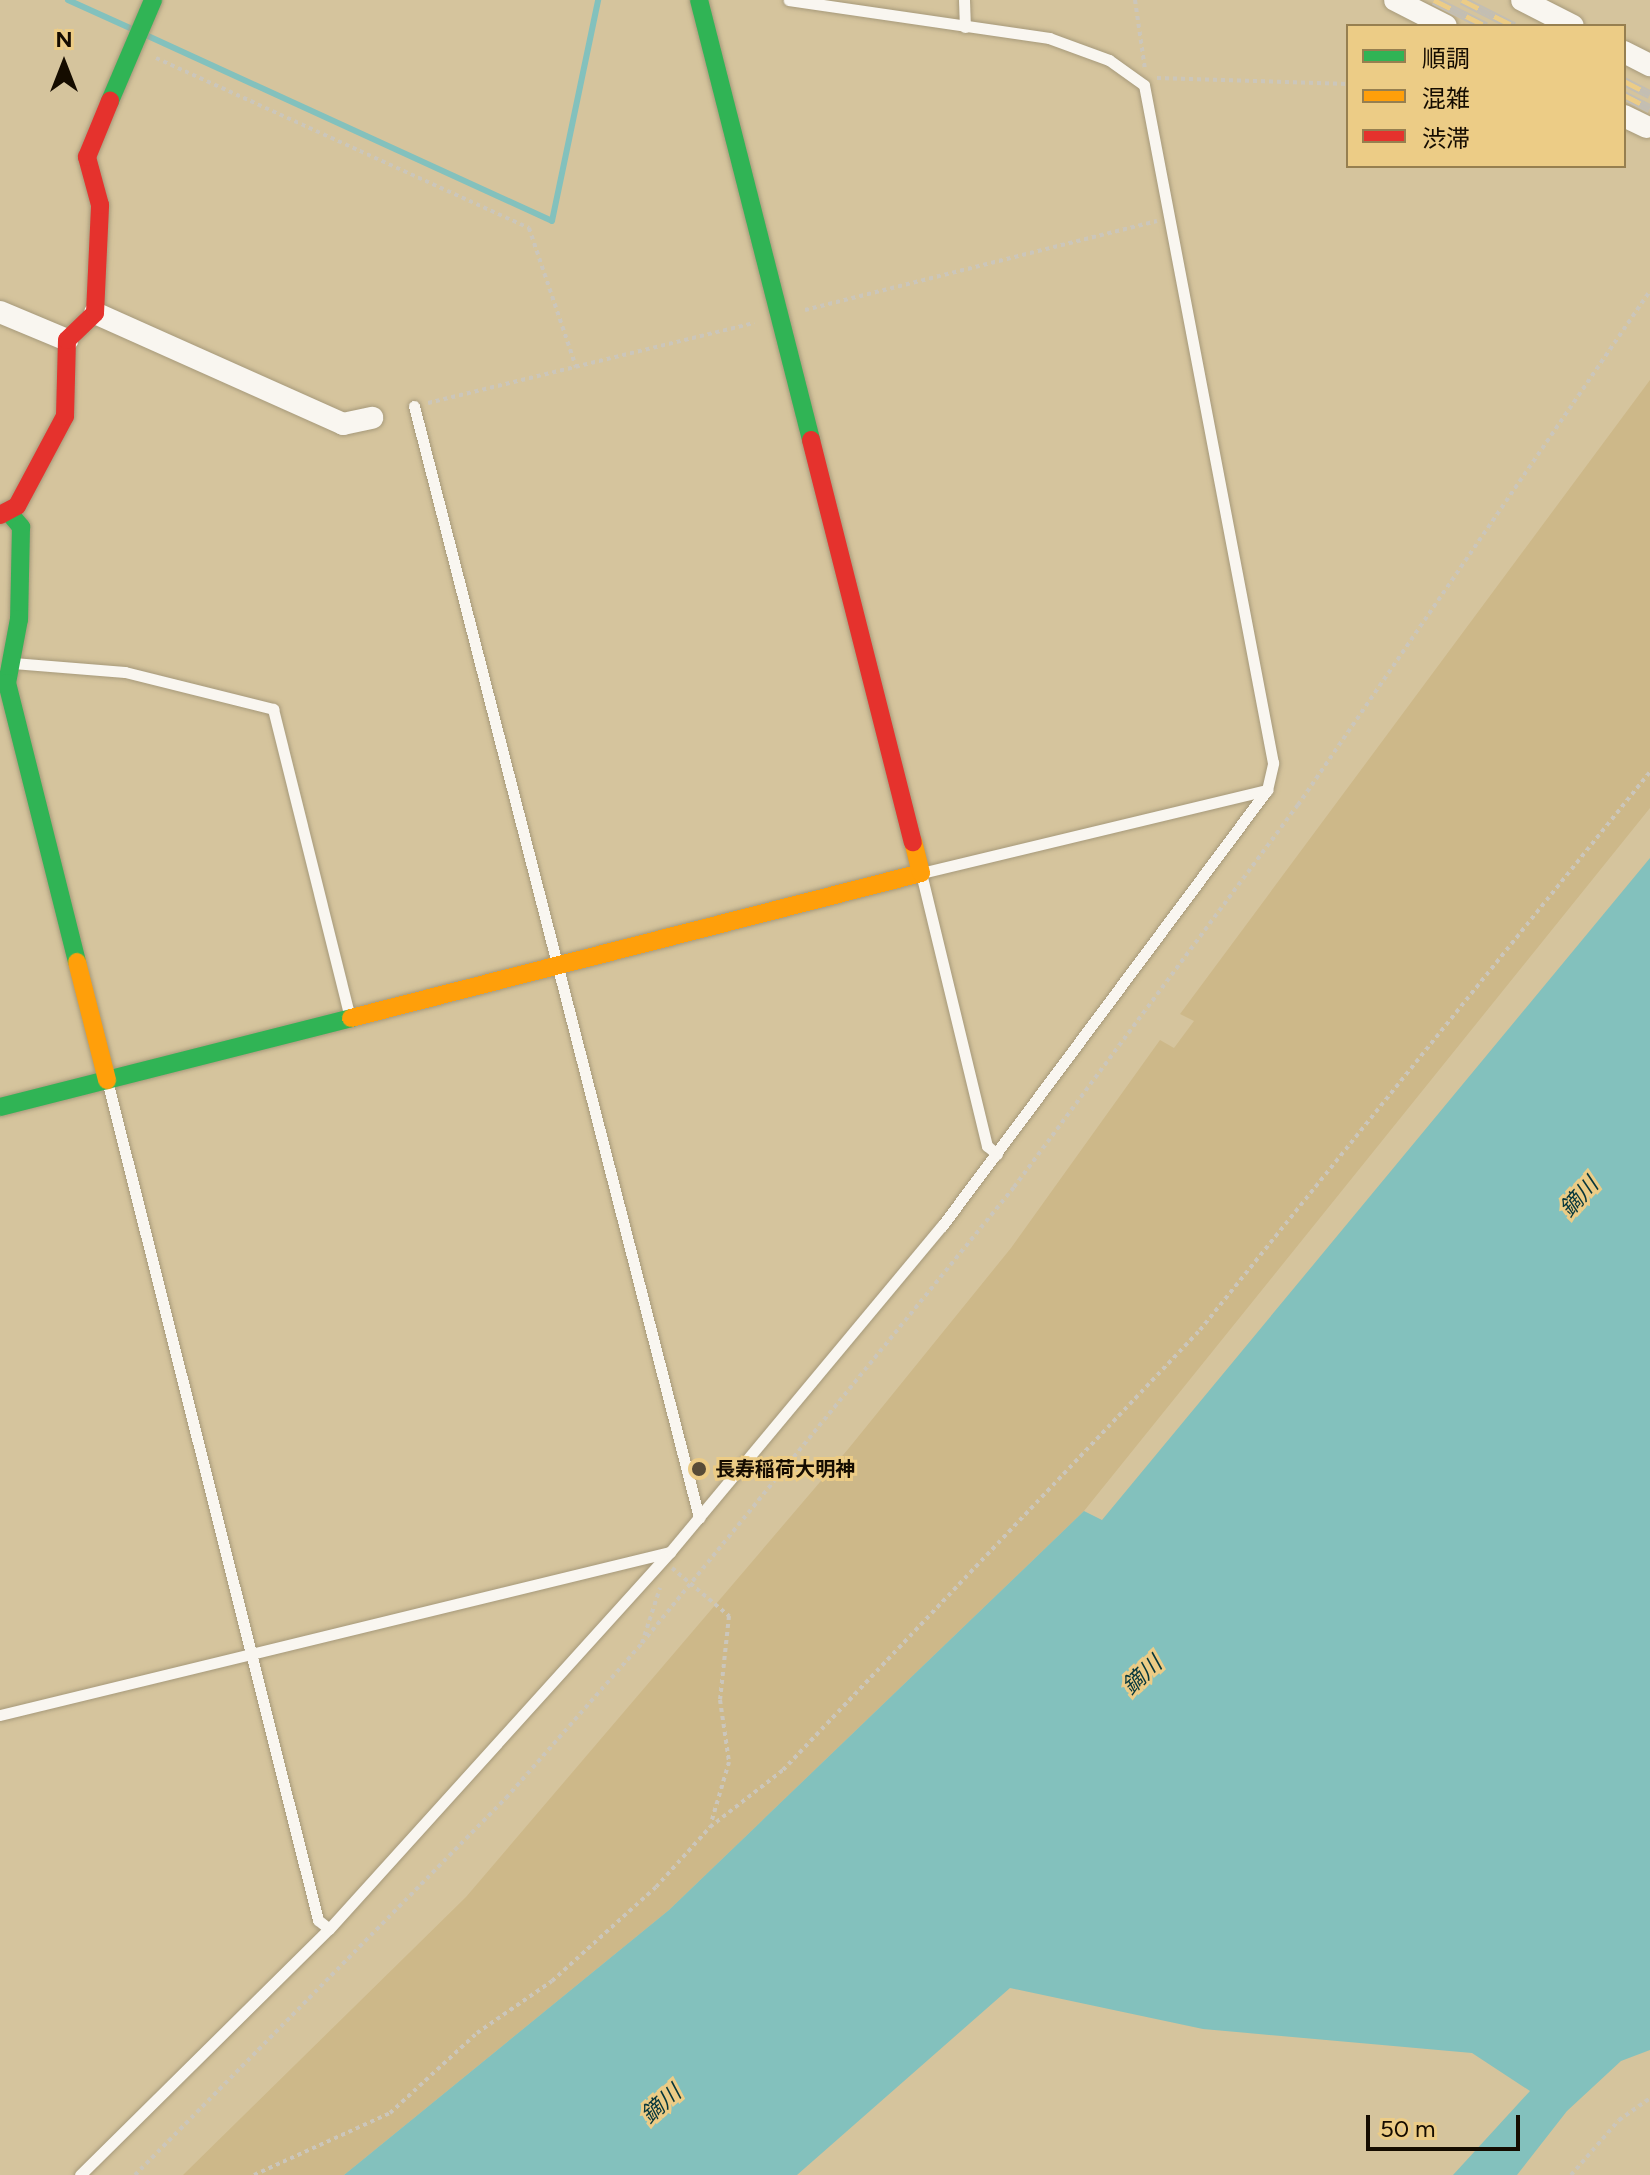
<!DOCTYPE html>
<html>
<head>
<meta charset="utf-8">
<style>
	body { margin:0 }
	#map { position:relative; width:1650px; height:2175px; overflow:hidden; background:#d5c49d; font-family:Figtree,"Noto Sans JP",sans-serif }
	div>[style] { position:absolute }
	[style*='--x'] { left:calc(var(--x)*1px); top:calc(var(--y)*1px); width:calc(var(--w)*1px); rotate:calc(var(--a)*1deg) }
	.green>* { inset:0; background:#cdb889 }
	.water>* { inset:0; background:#83c1bd }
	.stream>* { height:6px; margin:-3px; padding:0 3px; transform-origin:3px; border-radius:3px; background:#83c1bd }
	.path>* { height:4px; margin-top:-2px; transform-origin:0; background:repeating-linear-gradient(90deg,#cbc6bb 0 4px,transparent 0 8px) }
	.roads { filter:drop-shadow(0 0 2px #a6997a) drop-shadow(0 0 2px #a6997a) }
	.lane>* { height:11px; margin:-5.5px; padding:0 5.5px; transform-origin:5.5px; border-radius:5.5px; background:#f9f6f0 }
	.street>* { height:22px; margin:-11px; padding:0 11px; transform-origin:11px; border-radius:11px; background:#f9f6f0 }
	.fast>* { height:18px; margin:-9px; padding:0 9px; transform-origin:9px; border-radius:9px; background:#30b455 }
	.slow>* { height:18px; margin:-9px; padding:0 9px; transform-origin:9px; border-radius:9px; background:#ff9f0a }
	.jam>* { height:18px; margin:-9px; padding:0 9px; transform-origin:9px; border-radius:9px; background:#e5322d }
	.rail>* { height:9px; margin-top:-4.5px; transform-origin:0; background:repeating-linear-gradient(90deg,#eccc86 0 18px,#c3beb3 0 36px); box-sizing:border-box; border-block:2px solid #c3beb3 }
	.dots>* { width:22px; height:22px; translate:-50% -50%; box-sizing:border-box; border:4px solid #eccc86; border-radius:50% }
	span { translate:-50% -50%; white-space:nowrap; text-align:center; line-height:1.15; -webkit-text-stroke:6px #eccc86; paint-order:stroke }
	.poi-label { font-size:20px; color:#150c00; font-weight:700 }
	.left { translate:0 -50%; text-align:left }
	.water-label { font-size:22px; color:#06363b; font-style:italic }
	.legend { position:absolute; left:1346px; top:24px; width:280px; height:144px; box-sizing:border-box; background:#eccc86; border:2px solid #967f50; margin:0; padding:10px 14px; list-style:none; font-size:24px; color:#150c00 }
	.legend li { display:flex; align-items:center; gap:16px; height:40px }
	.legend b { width:40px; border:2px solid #967f50 }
	.north { position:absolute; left:24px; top:24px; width:80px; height:80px; -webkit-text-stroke:6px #eccc86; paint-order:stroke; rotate:0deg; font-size:22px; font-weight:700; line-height:32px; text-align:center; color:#150c00 }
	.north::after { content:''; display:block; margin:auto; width:28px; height:36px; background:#150c00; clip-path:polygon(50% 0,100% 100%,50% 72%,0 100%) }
	.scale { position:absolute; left:1366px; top:2115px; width:154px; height:36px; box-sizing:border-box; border:4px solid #150c00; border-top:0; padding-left:10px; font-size:24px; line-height:28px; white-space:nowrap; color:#150c00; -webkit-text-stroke:6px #eccc86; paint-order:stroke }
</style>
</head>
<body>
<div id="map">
	<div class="green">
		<i style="clip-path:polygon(1650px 380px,1650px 808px,1084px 1511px,669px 1910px,344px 2175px,183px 2175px,466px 1897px,849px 1448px,1011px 1248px,1160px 1040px,1174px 1048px,1194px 1021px,1180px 1014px)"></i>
	</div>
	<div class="water">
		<i style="clip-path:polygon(1650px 858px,1650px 2050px,1621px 2061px,1567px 2111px,1517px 2175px,1453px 2175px,1530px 2091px,1472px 2053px,1203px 2029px,1010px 1988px,797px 2175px,344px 2175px,669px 1910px,1084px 1511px,1102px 1520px)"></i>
	</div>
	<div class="stream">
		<i style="--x:68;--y:0;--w:68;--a:24.3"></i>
		<i style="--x:148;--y:36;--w:444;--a:24.6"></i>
		<i style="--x:552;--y:221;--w:226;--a:-78.2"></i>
	</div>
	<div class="path">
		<i style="--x:1135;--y:0;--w:70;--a:81.8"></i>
		<i style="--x:156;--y:58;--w:410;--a:24.5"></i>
		<i style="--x:529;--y:228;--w:147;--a:71.3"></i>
		<i style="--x:1157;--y:78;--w:191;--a:1.8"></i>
		<i style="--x:805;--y:310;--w:363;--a:-14.2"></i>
		<i style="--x:428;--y:403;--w:336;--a:-13.8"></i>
		<i style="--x:672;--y:1568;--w:75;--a:40.1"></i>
		<i style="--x:729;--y:1616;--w:84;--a:96.1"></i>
		<i style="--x:720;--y:1700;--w:63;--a:81.7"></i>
		<i style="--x:729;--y:1762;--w:64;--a:106.4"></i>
		<i style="--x:642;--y:1643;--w:58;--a:-71.9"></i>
		<i style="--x:135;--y:2175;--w:529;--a:-45.46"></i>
		<i style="--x:506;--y:1798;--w:206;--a:-48.7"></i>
		<i style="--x:642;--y:1643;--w:588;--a:-50.79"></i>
		<i style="--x:1014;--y:1187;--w:476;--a:-53.4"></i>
		<i style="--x:1298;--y:805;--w:623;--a:-55.6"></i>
		<i style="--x:254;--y:2175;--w:149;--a:-24.5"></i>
		<i style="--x:390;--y:2113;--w:118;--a:-42.6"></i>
		<i style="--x:477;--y:2033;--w:91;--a:-34.7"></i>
		<i style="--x:552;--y:1981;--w:140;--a:-42.1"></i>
		<i style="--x:656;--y:1887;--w:81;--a:-48"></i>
		<i style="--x:710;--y:1827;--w:93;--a:-38"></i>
		<i style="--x:783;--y:1770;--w:606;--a:-46.54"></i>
		<i style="--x:1200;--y:1330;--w:717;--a:-51.12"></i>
		<i style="--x:1571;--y:2175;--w:73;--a:-48.9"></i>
		<i style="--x:1619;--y:2120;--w:38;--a:-35"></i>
	</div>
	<div class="roads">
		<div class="lane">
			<i style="--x:964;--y:0;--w:27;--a:88"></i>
			<i style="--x:414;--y:406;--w:1148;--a:75.62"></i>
			<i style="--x:13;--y:663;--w:112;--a:4.6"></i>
			<i style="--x:125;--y:672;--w:153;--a:14"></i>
			<i style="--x:273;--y:709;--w:314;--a:76"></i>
			<i style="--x:108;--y:1084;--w:862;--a:75.9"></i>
			<i style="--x:318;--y:1920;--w:14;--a:39"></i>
			<i style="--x:997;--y:1154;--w:13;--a:-141"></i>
			<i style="--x:987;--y:1146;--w:281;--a:-103.6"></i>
			<i style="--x:921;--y:873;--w:356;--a:-13.5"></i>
			<i style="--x:0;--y:1715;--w:690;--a:-13.67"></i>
			<i style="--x:80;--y:2175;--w:350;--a:-44.7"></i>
			<i style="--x:329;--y:1929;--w:508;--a:-47.87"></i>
			<i style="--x:670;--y:1552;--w:425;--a:-50.2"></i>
			<i style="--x:942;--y:1226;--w:544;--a:-53.3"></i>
			<i style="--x:1267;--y:790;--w:28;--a:-77"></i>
			<i style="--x:1273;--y:763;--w:690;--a:-100.77"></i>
			<i style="--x:1144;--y:85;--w:43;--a:-144.5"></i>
			<i style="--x:1109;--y:60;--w:64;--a:-159.9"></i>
			<i style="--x:1049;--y:38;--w:263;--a:-171.7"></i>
		</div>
		<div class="street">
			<i style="--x:1395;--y:0;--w:57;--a:27"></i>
			<i style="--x:1522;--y:0;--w:57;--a:27"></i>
			<i style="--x:1624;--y:52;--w:29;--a:27"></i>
			<i style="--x:1624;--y:116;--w:25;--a:26"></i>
			<i style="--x:0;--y:312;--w:73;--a:22.7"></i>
			<i style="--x:95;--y:313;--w:272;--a:24.1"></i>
			<i style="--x:343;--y:424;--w:30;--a:-12"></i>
		</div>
		<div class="fast">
			<i style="--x:699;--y:0;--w:454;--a:75.7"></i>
			<i style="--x:110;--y:101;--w:110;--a:-66.9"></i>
			<i style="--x:11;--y:515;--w:16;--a:50"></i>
			<i style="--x:21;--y:527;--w:92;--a:91.2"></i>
			<i style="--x:19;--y:619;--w:65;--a:100.6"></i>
			<i style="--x:7;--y:683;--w:288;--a:75.9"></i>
			<i style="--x:0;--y:1107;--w:362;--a:-14.2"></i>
		</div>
		<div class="slow">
			<i style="--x:77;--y:962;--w:122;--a:75.7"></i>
			<i style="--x:351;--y:1018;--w:588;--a:-14.27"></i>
			<i style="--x:921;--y:873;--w:32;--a:-104"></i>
		</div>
		<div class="jam">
			<i style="--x:811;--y:440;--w:415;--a:75.8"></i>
			<i style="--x:0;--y:515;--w:19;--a:-28"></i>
			<i style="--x:17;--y:506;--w:102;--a:-61.9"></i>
			<i style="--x:65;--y:416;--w:76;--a:-88.5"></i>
			<i style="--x:67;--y:340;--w:39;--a:-44"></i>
			<i style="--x:95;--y:313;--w:108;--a:-87.3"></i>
			<i style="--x:100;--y:205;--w:50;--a:-105.2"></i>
			<i style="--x:87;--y:157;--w:61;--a:-67.7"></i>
		</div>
	</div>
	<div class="rail">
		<i style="--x:1434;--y:0;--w:58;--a:26.6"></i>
		<i style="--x:1462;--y:0;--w:58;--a:26.6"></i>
		<i style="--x:1624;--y:81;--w:29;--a:27"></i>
		<i style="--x:1624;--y:95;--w:29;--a:27"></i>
	</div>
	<div class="dots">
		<i style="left:699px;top:1469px;background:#584c37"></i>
	</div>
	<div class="poi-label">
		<span class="left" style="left:715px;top:1469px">長寿稲荷大明神</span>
	</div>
	<div class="water-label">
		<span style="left:1579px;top:1197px;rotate:-48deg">鏑川</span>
		<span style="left:1142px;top:1675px;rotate:-43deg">鏑川</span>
		<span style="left:661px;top:2104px;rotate:-42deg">鏑川</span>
	</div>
	<ul class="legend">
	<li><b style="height:10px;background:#30b455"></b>順調</li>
	<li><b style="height:10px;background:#ff9f0a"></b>混雑</li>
	<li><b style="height:10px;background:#e5322d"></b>渋滞</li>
	</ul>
	<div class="north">N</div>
	<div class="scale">50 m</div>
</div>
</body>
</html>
